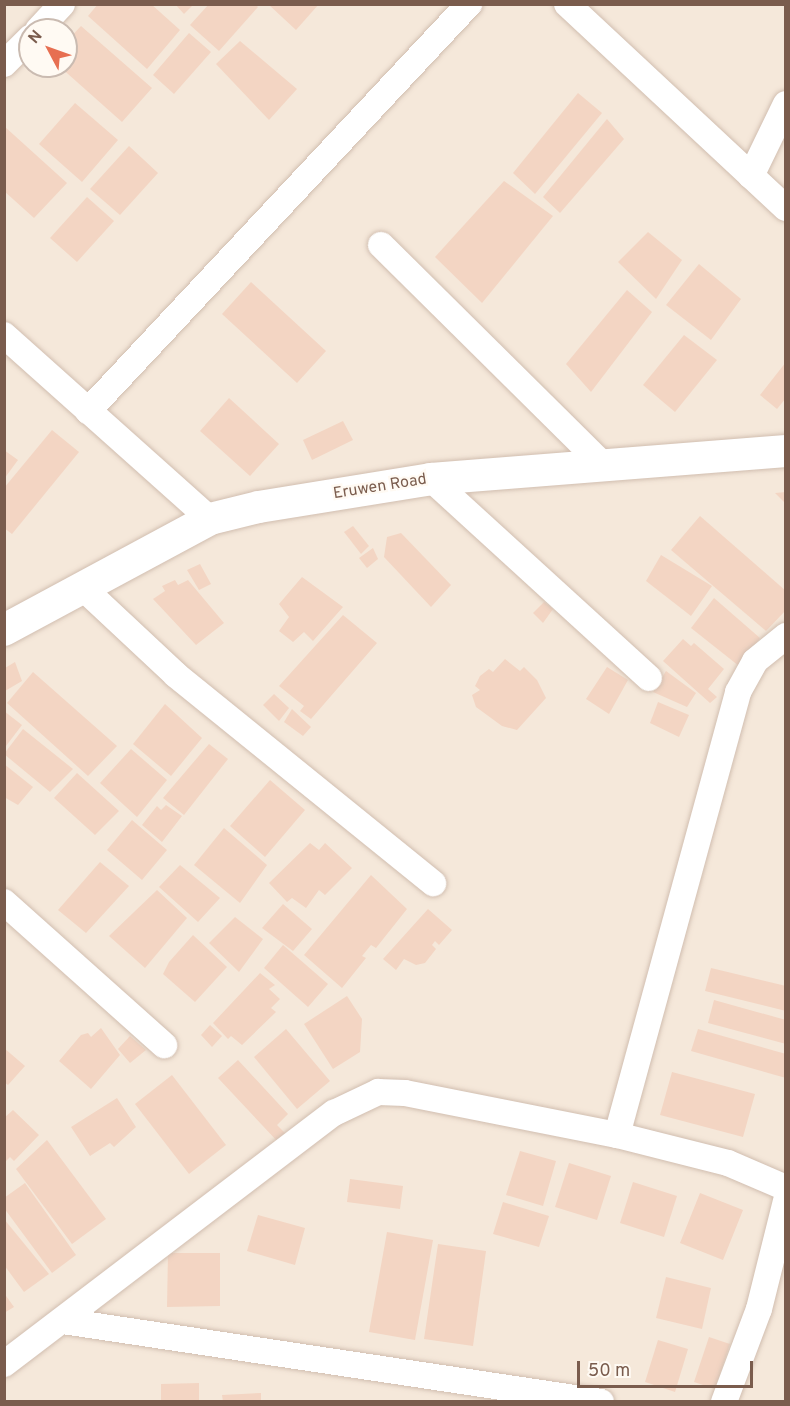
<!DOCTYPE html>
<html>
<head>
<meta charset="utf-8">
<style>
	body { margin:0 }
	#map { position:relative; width:790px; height:1406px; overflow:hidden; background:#fdf6ec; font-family:Overpass,sans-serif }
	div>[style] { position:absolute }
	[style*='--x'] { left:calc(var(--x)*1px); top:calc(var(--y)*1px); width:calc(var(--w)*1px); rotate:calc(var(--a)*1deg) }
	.residential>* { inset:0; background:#f5e8da }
	.building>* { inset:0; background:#f3d5c3 }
	.roads { filter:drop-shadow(0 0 2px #d1beb0) drop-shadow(0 0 2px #d1beb0) }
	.minor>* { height:26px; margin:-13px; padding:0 13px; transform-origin:13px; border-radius:13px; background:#fff }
	.tertiary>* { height:32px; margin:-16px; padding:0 16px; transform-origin:16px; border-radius:16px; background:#fff }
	span { translate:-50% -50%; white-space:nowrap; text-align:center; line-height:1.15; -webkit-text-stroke:4.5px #fffaf3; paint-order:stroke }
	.street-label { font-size:16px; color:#7a5c4d }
	.frame { position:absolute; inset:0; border:6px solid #7a5c4d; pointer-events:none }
	.north { position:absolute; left:18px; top:18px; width:60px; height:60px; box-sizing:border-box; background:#fffaf3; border:2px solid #cabbb1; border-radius:50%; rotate:311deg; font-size:16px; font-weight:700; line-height:24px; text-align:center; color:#7a5c4d }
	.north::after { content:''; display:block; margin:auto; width:21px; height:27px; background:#e76f51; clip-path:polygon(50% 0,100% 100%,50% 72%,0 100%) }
	.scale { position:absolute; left:577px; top:1361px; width:176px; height:27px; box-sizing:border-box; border:3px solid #7a5c4d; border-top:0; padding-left:8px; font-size:18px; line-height:21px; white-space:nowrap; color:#7a5c4d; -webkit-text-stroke:4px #fffaf3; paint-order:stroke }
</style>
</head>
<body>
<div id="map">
	<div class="residential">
		<i style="clip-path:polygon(evenodd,5px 5px,785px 5px,785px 1401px,5px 1401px,5px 5px,30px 30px,66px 30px,66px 66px,30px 66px,30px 30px)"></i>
	</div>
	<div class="building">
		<i style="clip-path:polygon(98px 4px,151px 4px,180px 30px,147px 69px,88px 16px)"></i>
		<i style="clip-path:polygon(175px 4px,194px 4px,184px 14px)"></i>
		<i style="clip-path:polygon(209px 4px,255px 4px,258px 7px,219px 51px,190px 25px)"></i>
		<i style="clip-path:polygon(268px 4px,319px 4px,296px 30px)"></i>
		<i style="clip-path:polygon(81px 26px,152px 88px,122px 122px,59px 66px,66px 66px,66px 42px)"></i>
		<i style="clip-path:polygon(189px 33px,211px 52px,174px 94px,153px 75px)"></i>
		<i style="clip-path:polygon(240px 41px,297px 89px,269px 120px,216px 64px)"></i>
		<i style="clip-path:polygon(578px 93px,602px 113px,535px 194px,513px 173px)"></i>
		<i style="clip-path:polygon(75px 103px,118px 140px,82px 182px,39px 144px)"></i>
		<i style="clip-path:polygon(607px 119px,624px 139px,560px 213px,543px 197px)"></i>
		<i style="clip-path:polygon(4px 126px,67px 183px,34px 218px,4px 191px)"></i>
		<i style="clip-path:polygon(129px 146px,158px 173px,120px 215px,90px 189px)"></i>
		<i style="clip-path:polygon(504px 181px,553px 216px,482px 303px,435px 257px)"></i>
		<i style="clip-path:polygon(87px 197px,114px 221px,77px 262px,50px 238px)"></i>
		<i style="clip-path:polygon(648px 232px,682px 260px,656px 299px,618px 262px)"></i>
		<i style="clip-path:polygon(699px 264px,741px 299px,711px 340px,666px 305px)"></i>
		<i style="clip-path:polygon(251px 282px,326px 351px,297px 383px,222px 314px)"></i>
		<i style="clip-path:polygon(627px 290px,652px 312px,591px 392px,566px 364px)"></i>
		<i style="clip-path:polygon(684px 335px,717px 360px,675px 412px,643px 385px)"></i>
		<i style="clip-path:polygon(786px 362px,786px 398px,777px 409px,760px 395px)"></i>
		<i style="clip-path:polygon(229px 398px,279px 444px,250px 476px,200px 431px)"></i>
		<i style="clip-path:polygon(343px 421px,353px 440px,312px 460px,303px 440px)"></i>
		<i style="clip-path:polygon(52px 430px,79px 452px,12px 534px,4px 528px,4px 488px)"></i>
		<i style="clip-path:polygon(4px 450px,18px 460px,4px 479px)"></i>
		<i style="clip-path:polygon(786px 492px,786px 504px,775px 493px)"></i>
		<i style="clip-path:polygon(700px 516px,786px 591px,786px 610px,766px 631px,671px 550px)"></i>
		<i style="clip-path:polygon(353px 526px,369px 546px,361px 554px,344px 532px)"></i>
		<i style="clip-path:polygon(401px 533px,451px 585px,431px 607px,384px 557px,387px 537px)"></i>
		<i style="clip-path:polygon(373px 548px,378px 559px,367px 568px,359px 558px)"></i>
		<i style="clip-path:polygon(661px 555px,712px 586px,691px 616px,646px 581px)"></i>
		<i style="clip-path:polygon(200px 564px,211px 584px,199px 590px,187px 570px)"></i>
		<i style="clip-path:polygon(302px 577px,343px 607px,313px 641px,304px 632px,293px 642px,279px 631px,289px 617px,279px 604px)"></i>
		<i style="clip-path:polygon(175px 580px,178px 585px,188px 580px,224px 623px,196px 645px,153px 599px,165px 591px,162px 586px)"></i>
		<i style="clip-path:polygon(714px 598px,760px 638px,739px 666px,691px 628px)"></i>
		<i style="clip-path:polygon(544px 602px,553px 609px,543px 623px,533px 613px)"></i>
		<i style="clip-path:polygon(343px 615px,377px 643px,311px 719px,300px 711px,304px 706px,279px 686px)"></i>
		<i style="clip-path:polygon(683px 639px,691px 646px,694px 643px,724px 669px,708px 689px,717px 697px,710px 703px,663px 661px)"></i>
		<i style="clip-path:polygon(505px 659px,520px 671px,524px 667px,537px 680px,546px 698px,517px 730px,502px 726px,476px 707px,472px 695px,480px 690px,475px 686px,480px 676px,489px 669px,493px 672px)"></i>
		<i style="clip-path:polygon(15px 662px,22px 681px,5px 691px,5px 668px)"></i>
		<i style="clip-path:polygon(607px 667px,628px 680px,609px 714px,586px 699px)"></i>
		<i style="clip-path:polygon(666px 671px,696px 693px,687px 707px,653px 692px)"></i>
		<i style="clip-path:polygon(33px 672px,117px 746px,88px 776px,7px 703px)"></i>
		<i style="clip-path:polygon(274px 694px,289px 708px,279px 721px,263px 705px)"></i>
		<i style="clip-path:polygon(658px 702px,689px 715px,679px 737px,650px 723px)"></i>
		<i style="clip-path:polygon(165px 704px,202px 738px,171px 776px,133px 744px)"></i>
		<i style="clip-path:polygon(292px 709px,311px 727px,303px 736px,284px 722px)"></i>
		<i style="clip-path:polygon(4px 711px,22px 725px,6px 746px,4px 745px)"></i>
		<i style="clip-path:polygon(23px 729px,73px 769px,50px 792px,4px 754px)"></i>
		<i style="clip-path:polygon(209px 744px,228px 759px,184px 815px,163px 798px)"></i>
		<i style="clip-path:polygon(131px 749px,167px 780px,137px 817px,100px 783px)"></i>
		<i style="clip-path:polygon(4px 764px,33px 787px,18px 805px,4px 797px)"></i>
		<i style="clip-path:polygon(77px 773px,119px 811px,95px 835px,54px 798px)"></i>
		<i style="clip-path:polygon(270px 780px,305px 810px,265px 857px,230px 826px)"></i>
		<i style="clip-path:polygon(166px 805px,182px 816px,162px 842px,142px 825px,157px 806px,161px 810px)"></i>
		<i style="clip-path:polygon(132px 820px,167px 850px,142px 880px,107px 850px)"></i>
		<i style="clip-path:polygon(224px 828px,267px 865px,240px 903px,194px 865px)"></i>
		<i style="clip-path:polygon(310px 843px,319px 850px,325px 843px,352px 868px,325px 895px,319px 890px,306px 908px,292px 898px,287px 902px,269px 883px)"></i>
		<i style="clip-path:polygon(100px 862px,129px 886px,86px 933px,58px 910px)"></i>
		<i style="clip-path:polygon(180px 865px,220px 898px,198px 922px,159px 887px)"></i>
		<i style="clip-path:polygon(371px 875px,407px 909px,376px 948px,371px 945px,362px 956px,366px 958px,342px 988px,304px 955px)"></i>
		<i style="clip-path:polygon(157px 890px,187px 918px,145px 968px,109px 936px)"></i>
		<i style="clip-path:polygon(283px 904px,312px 929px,293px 951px,262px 928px)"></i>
		<i style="clip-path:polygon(428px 909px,452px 930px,439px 945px,435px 941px,432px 945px,436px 949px,425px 963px,416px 965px,404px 959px,396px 970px,383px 959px)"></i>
		<i style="clip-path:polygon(235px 917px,263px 939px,239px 972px,209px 943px)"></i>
		<i style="clip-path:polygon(193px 935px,227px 967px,195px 1002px,163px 974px,169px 962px)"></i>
		<i style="clip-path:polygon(283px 945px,328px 984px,308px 1007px,264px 968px)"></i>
		<i style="clip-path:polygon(711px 968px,786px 986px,786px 1011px,705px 991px)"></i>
		<i style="clip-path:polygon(260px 973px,275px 985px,269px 989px,280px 999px,271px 1008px,276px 1012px,242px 1045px,231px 1036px,228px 1039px,213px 1023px)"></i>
		<i style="clip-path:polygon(347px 996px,362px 1019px,360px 1052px,333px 1069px,304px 1024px)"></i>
		<i style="clip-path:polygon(714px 1000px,786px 1020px,786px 1044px,708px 1023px)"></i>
		<i style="clip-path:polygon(210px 1025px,222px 1036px,212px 1047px,201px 1035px)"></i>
		<i style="clip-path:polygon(101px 1028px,120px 1055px,91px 1089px,59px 1061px,81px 1035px,88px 1033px,91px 1037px)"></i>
		<i style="clip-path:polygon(286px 1029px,330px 1081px,297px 1109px,254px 1057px)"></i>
		<i style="clip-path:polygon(698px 1029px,786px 1054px,786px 1078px,691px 1051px)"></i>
		<i style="clip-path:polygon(130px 1036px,146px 1050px,130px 1063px,118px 1049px)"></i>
		<i style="clip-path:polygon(4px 1048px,25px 1066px,8px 1085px,4px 1082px)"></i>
		<i style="clip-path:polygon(238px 1060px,288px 1114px,277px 1125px,286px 1134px,278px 1142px,218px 1078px)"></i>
		<i style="clip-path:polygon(672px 1072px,755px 1094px,743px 1137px,660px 1115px)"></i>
		<i style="clip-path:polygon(172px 1075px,226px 1145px,189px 1174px,135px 1104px)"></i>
		<i style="clip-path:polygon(117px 1098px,136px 1127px,114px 1147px,110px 1143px,90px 1156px,71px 1127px)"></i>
		<i style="clip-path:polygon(13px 1110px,39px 1135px,14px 1161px,10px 1157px,4px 1163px,4px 1118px)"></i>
		<i style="clip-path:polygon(47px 1140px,106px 1219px,72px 1244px,16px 1169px)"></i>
		<i style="clip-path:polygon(520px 1151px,556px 1161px,543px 1206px,506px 1195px)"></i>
		<i style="clip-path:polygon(569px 1163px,611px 1176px,597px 1220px,555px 1207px)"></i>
		<i style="clip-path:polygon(350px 1179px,403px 1186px,400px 1209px,347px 1202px)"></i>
		<i style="clip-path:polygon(633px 1182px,677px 1196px,664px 1237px,620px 1223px)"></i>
		<i style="clip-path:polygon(25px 1183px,76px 1255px,52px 1273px,4px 1208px,4px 1198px)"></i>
		<i style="clip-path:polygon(700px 1193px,743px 1210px,723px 1260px,680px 1243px)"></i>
		<i style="clip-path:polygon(503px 1202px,549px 1216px,539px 1247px,493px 1234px)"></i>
		<i style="clip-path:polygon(258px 1215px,305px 1228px,295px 1265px,247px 1251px)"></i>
		<i style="clip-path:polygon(4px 1219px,49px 1274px,24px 1292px,4px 1265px)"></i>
		<i style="clip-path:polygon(387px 1232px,433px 1240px,415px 1340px,369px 1332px)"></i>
		<i style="clip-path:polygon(438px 1244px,486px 1251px,473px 1346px,424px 1339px)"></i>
		<i style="clip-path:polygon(168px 1253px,220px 1253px,220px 1306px,167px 1307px)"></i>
		<i style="clip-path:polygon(666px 1277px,711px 1288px,702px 1329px,656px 1318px)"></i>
		<i style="clip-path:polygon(4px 1293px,14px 1307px,4px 1313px)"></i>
		<i style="clip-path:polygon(709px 1337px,730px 1344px,715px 1389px,694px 1382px)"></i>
		<i style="clip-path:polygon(658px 1340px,688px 1349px,675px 1392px,645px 1382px)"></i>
		<i style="clip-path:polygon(199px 1383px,199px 1402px,161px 1402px,161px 1384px)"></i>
		<i style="clip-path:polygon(261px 1393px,261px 1402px,223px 1402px,222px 1395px)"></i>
	</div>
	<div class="roads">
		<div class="minor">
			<i style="--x:567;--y:4;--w:299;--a:43"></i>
			<i style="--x:38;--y:30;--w:35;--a:-47"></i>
			<i style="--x:4;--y:64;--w:37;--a:-45"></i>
			<i style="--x:751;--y:176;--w:80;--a:-64.1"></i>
			<i style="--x:381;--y:245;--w:311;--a:44.7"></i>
			<i style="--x:4;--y:335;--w:276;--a:41.8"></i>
			<i style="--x:88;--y:411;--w:558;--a:-46.89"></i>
			<i style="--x:431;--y:479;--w:295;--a:42.4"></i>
			<i style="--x:81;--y:586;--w:130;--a:43.1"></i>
			<i style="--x:176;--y:675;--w:331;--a:39"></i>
			<i style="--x:4;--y:902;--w:215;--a:41.8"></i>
			<i style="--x:617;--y:1135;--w:459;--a:-74.7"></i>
			<i style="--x:738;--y:692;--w:35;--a:-61"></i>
			<i style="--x:755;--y:661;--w:40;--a:-39"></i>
			<i style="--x:63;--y:1321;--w:544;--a:8.56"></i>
			<i style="--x:4;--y:1364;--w:415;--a:-37.3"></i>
			<i style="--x:334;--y:1113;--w:49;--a:-25.5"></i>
			<i style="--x:378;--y:1092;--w:27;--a:2"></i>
			<i style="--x:405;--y:1093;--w:216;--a:11.2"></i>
			<i style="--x:617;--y:1135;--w:114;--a:14.2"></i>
			<i style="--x:728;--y:1163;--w:63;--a:23.3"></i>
			<i style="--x:724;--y:1402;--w:99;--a:-69.4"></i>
			<i style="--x:759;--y:1309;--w:111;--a:-76"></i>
		</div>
		<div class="tertiary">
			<i style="--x:4;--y:630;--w:234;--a:-28.3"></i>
			<i style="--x:210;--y:519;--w:50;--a:-13.8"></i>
			<i style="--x:259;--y:507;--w:174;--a:-9.2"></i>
			<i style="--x:431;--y:479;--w:356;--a:-4.5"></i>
		</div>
	</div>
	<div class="street-label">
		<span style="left:380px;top:487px;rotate:-9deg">Eruwen Road</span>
	</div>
	<div class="frame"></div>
	<div class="north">N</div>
	<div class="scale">50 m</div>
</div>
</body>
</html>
